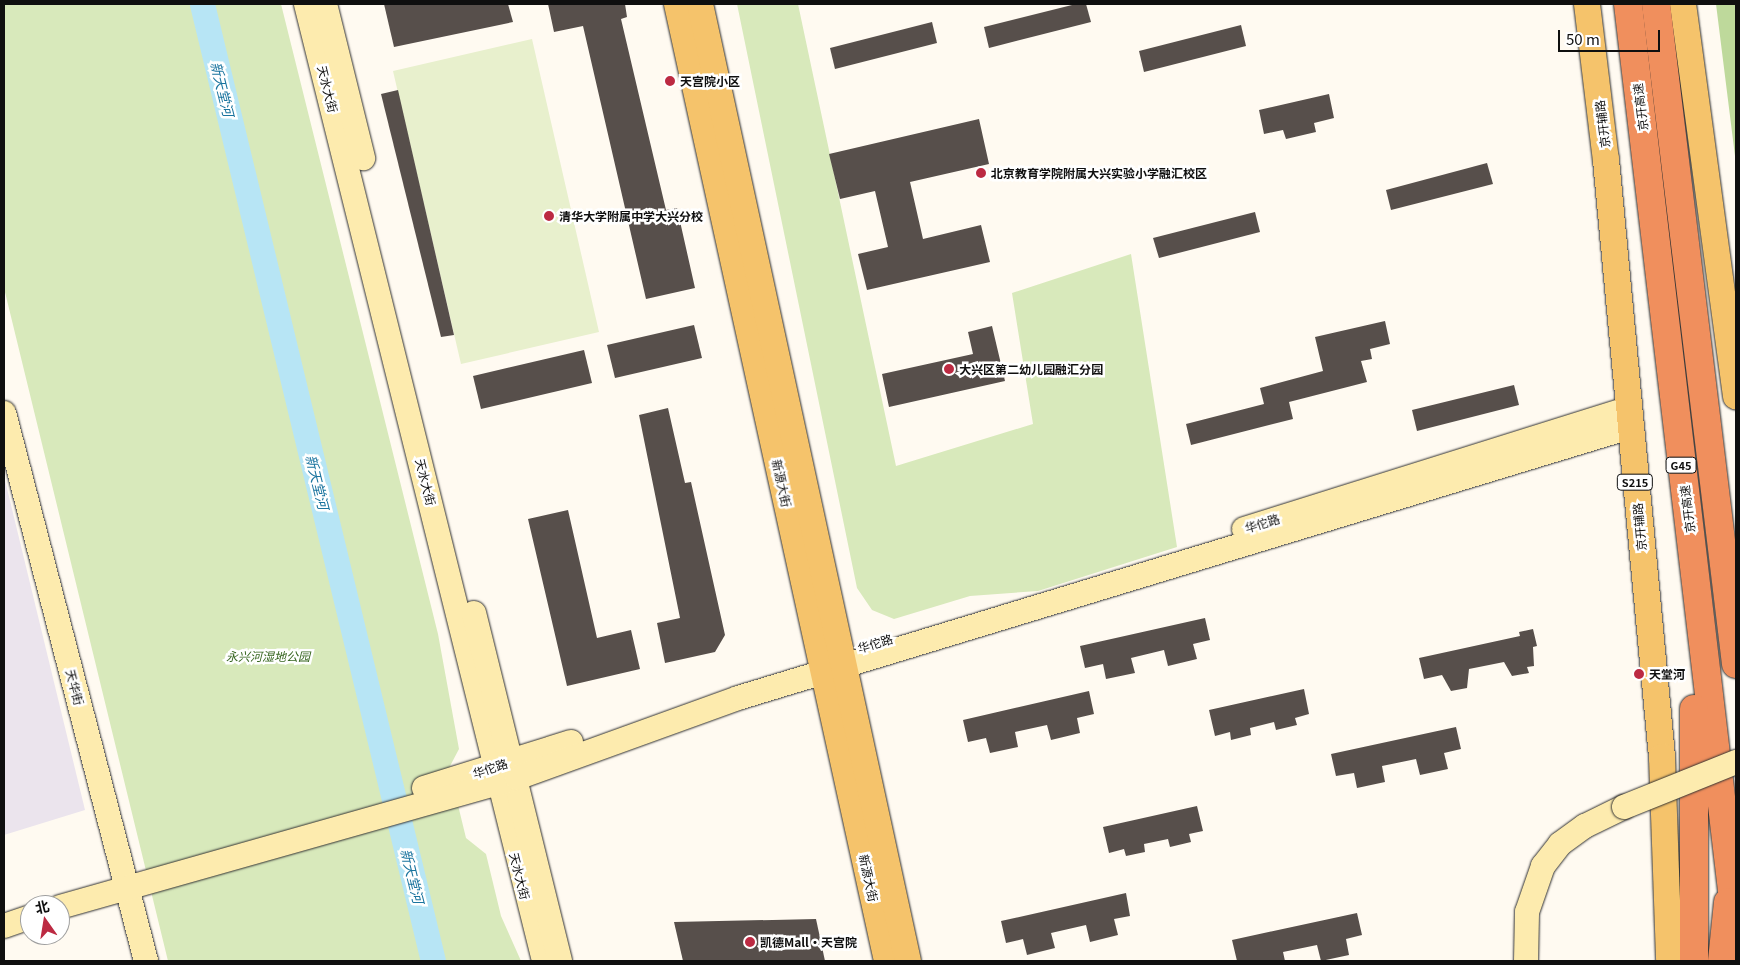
<!DOCTYPE html>
<html>
<head>
<meta charset="utf-8">
<style>
	body { margin:0 }
	#map { position:relative; width:1740px; height:965px; overflow:hidden; background:#fffaf1; font-family:Georgia,"Noto Sans SC",serif }
	div>[style] { position:absolute }
	[style*='--x'] { left:calc(var(--x)*1px); top:calc(var(--y)*1px); width:calc(var(--w)*1px); rotate:calc(var(--a)*1deg) }
	.industrial>* { inset:0; background:#ebe4ed }
	.green>* { inset:0; background:#d8e9bb }
	.forest>* { inset:0; background:#bed99b }
	.pitch>* { inset:0; background:#e8f0cd }
	.river>* { height:25px; margin:-12.5px; padding:0 12.5px; transform-origin:12.5px; border-radius:12.5px; background:#b7e5f5 }
	.building>* { inset:0; background:#574f4b }
	.roads { filter:drop-shadow(0 0 1px #313131) drop-shadow(0 0 1px #313131) }
	.secondary>* { height:24px; margin:-12px; padding:0 12px; transform-origin:12px; border-radius:12px; background:#fdebae }
	.primary>* { height:26px; margin:-13px; padding:0 13px; transform-origin:13px; border-radius:13px; background:#f5c36b }
	.highway>* { height:28px; margin:-14px; padding:0 14px; transform-origin:14px; border-radius:14px; background:#f08f5d }
	.bridges { filter:drop-shadow(0 0 1px #313131) drop-shadow(0 0 1px #313131) }
	.secondary-bridge>* { height:24px; margin:-12px; padding:0 12px; transform-origin:12px; border-radius:12px; background:#fdebae }
	.dots>* { width:14px; height:14px; translate:-50% -50%; box-sizing:border-box; border:2px solid #fff; border-radius:50% }
	span { translate:-50% -50%; white-space:nowrap; text-align:center; line-height:1.15; -webkit-text-stroke:5px #fff; paint-order:stroke }
	.shield-label span { padding:1px 4px; background:#fff; border:1px solid; border-radius:4px; -webkit-text-stroke-width:0 }
	.shield-label { font-size:11px; color:#0f0f0f; font-weight:700 }
	.poi-label { font-size:12px; color:#0f0f0f; font-weight:700 }
	.left { translate:0 -50%; text-align:left }
	.street-label { font-size:12px; color:#0f0f0f }
	.park-label { font-size:12px; color:#376620; font-style:italic }
	.water-label { font-size:14px; color:#1a749e; font-style:italic }
	.frame { position:absolute; inset:0; border:5px solid #0f0f0f; pointer-events:none }
	.north { position:absolute; left:20px; top:895px; width:50px; height:50px; box-sizing:border-box; background:#fff; border:1px solid #9f9f9f; border-radius:50%; rotate:347deg; font-size:14px; font-weight:700; line-height:20px; text-align:center; color:#0f0f0f }
	.north::after { content:''; display:block; margin:auto; width:18px; height:22px; background:#bc2a42; clip-path:polygon(50% 0,100% 100%,50% 72%,0 100%) }
	.scale { position:absolute; left:1558px; top:30px; width:102px; height:22px; box-sizing:border-box; border:2px solid #0f0f0f; border-top:0; padding-left:6px; font-size:15px; line-height:18px; white-space:nowrap; color:#0f0f0f; -webkit-text-stroke:4px #fff; paint-order:stroke }
</style>
</head>
<body>
<div id="map">
	<div class="industrial">
		<i style="clip-path:polygon(4px 476px,85px 810px,4px 835px)"></i>
	</div>
	<div class="green">
		<i style="clip-path:polygon(4px 4px,281px 4px,438px 634px,459px 749px,449px 768px,466px 838px,486px 854px,501px 916px,521px 961px,168px 961px,4px 288px)"></i>
		<i style="clip-path:polygon(737px 4px,798px 4px,896px 466px,1033px 424px,1012px 293px,1131px 254px,1177px 547px,1038px 591px,970px 596px,894px 619px,872px 610px,857px 588px)"></i>
	</div>
	<div class="forest">
		<i style="clip-path:polygon(1716px 4px,1736px 4px,1736px 164px)"></i>
	</div>
	<div class="pitch">
		<i style="clip-path:polygon(532px 39px,599px 332px,461px 364px,393px 71px)"></i>
	</div>
	<div class="river">
		<i style="--x:202;--y:4;--w:984;--a:76.43"></i>
	</div>
	<div class="building">
		<i style="clip-path:polygon(384px 4px,508px 4px,513px 22px,394px 47px)"></i>
		<i style="clip-path:polygon(548px 4px,625px 4px,627px 17px,621px 19px,666px 210px,677px 208px,695px 288px,646px 299px,583px 26px,554px 32px)"></i>
		<i style="clip-path:polygon(1076px 4px,1086px 4px,1091px 22px,989px 48px,984px 27px)"></i>
		<i style="clip-path:polygon(932px 22px,937px 43px,835px 69px,830px 48px)"></i>
		<i style="clip-path:polygon(1241px 25px,1246px 46px,1144px 72px,1139px 51px)"></i>
		<i style="clip-path:polygon(398px 90px,454px 335px,441px 337px,381px 94px)"></i>
		<i style="clip-path:polygon(1329px 94px,1334px 118px,1314px 123px,1316px 132px,1286px 139px,1283px 130px,1264px 134px,1259px 110px)"></i>
		<i style="clip-path:polygon(979px 119px,989px 164px,910px 182px,923px 239px,981px 225px,990px 262px,867px 290px,858px 254px,888px 247px,875px 191px,840px 199px,829px 154px)"></i>
		<i style="clip-path:polygon(1487px 163px,1493px 184px,1391px 210px,1386px 190px)"></i>
		<i style="clip-path:polygon(1255px 212px,1260px 232px,1159px 258px,1153px 238px)"></i>
		<i style="clip-path:polygon(1385px 321px,1390px 344px,1370px 349px,1372px 359px,1361px 361px,1367px 382px,1289px 402px,1293px 419px,1191px 445px,1186px 424px,1264px 404px,1260px 388px,1323px 371px,1315px 337px)"></i>
		<i style="clip-path:polygon(694px 325px,702px 358px,615px 378px,607px 345px)"></i>
		<i style="clip-path:polygon(992px 326px,1005px 381px,889px 407px,882px 374px,973px 354px,968px 332px)"></i>
		<i style="clip-path:polygon(584px 350px,592px 383px,481px 409px,473px 376px)"></i>
		<i style="clip-path:polygon(1514px 385px,1519px 405px,1417px 431px,1412px 410px)"></i>
		<i style="clip-path:polygon(668px 408px,685px 483px,691px 482px,725px 635px,715px 652px,665px 663px,657px 623px,680px 618px,639px 415px)"></i>
		<i style="clip-path:polygon(568px 510px,597px 638px,631px 630px,640px 669px,567px 686px,528px 519px)"></i>
		<i style="clip-path:polygon(1205px 618px,1210px 640px,1193px 644px,1197px 659px,1168px 666px,1164px 650px,1131px 658px,1135px 673px,1106px 679px,1103px 664px,1085px 668px,1080px 646px)"></i>
		<i style="clip-path:polygon(1533px 629px,1537px 646px,1533px 647px,1534px 666px,1527px 667px,1529px 673px,1512px 676px,1504px 662px,1469px 669px,1467px 688px,1451px 691px,1442px 675px,1424px 679px,1419px 658px,1520px 636px,1519px 632px)"></i>
		<i style="clip-path:polygon(1304px 689px,1309px 714px,1295px 718px,1297px 725px,1276px 730px,1274px 722px,1250px 728px,1251px 735px,1231px 740px,1230px 732px,1215px 736px,1209px 710px)"></i>
		<i style="clip-path:polygon(1089px 691px,1094px 714px,1077px 718px,1080px 733px,1051px 740px,1047px 725px,1015px 732px,1018px 747px,990px 753px,986px 738px,968px 742px,963px 720px)"></i>
		<i style="clip-path:polygon(1456px 727px,1461px 749px,1444px 753px,1448px 769px,1420px 775px,1416px 759px,1382px 766px,1385px 782px,1357px 788px,1354px 773px,1336px 776px,1331px 754px)"></i>
		<i style="clip-path:polygon(1197px 806px,1203px 831px,1189px 834px,1191px 842px,1170px 847px,1168px 839px,1144px 844px,1145px 852px,1126px 856px,1124px 849px,1109px 853px,1103px 827px)"></i>
		<i style="clip-path:polygon(1126px 893px,1130px 916px,1114px 919px,1118px 935px,1090px 942px,1086px 925px,1051px 933px,1055px 948px,1027px 955px,1023px 939px,1006px 943px,1001px 921px)"></i>
		<i style="clip-path:polygon(1357px 913px,1362px 935px,1346px 939px,1349px 955px,1321px 961px,1317px 945px,1283px 952px,1285px 961px,1237px 961px,1232px 940px)"></i>
		<i style="clip-path:polygon(816px 919px,825px 961px,683px 961px,674px 922px)"></i>
	</div>
	<div class="roads">
		<div class="secondary">
			<i style="--x:306;--y:4;--w:986;--a:76.03"></i>
			<i style="--x:325;--y:4;--w:159;--a:76.1"></i>
			<i style="--x:4;--y:413;--w:566;--a:75.47"></i>
			<i style="--x:1244;--y:529;--w:402;--a:-17.4"></i>
			<i style="--x:474;--y:613;--w:358;--a:76.1"></i>
			<i style="--x:424;--y:788;--w:154;--a:-17.4"></i>
			<i style="--x:60;--y:907;--w:475;--a:-15.8"></i>
			<i style="--x:517;--y:778;--w:235;--a:-19.9"></i>
			<i style="--x:738;--y:698;--w:932;--a:-16.9"></i>
			<i style="--x:4;--y:926;--w:28;--a:-19"></i>
			<i style="--x:1526;--y:961;--w:49;--a:-88.8"></i>
			<i style="--x:1527;--y:912;--w:49;--a:-70.8"></i>
			<i style="--x:1543;--y:866;--w:28;--a:-52"></i>
			<i style="--x:1560;--y:844;--w:31;--a:-36"></i>
			<i style="--x:1585;--y:826;--w:43;--a:-26"></i>
		</div>
		<div class="primary">
			<i style="--x:677;--y:4;--w:980;--a:77.62"></i>
			<i style="--x:700;--y:4;--w:979;--a:77.74"></i>
			<i style="--x:1587;--y:4;--w:157;--a:83.1"></i>
			<i style="--x:1606;--y:160;--w:600;--a:84.64"></i>
			<i style="--x:1662;--y:757;--w:204;--a:88"></i>
			<i style="--x:1683;--y:4;--w:396;--a:82.3"></i>
		</div>
		<div class="highway">
			<i style="--x:1628;--y:4;--w:927;--a:83.31"></i>
			<i style="--x:1656;--y:4;--w:665;--a:83.09"></i>
			<i style="--x:1694;--y:709;--w:252;--a:90"></i>
			<i style="--x:1722;--y:961;--w:59;--a:-84.2"></i>
		</div>
	</div>
	<div class="bridges">
		<div class="secondary-bridge">
			<i style="--x:1624;--y:807;--w:121;--a:-21.9"></i>
		</div>
	</div>
	<div class="dots">
		<i style="left:670px;top:81px;background:#bc2a42"></i>
		<i style="left:981px;top:173px;background:#bc2a42"></i>
		<i style="left:549px;top:216px;background:#bc2a42"></i>
		<i style="left:949px;top:369px;background:#bc2a42"></i>
		<i style="left:1639px;top:674px;background:#bc2a42"></i>
		<i style="left:750px;top:942px;background:#bc2a42"></i>
	</div>
	<div class="shield-label">
		<span style="left:1681px;top:465px">G45</span>
		<span style="left:1635px;top:482px">S215</span>
	</div>
	<div class="poi-label">
		<span class="left" style="left:680px;top:81px">天宫院小区</span>
		<span class="left" style="left:991px;top:173px">北京教育学院附属大兴实验小学融汇校区</span>
		<span class="left" style="left:559px;top:216px">清华大学附属中学大兴分校</span>
		<span class="left" style="left:959px;top:369px">大兴区第二幼儿园融汇分园</span>
		<span class="left" style="left:1649px;top:674px">天堂河</span>
		<span class="left" style="left:760px;top:942px">凯德Mall·天宫院</span>
	</div>
	<div class="street-label">
		<span style="left:328px;top:89px;rotate:76deg">天水大街</span>
		<span style="left:1640px;top:107px;rotate:-97deg">京开高速</span>
		<span style="left:1602px;top:124px;rotate:-97deg">京开辅路</span>
		<span style="left:426px;top:482px;rotate:76deg">天水大街</span>
		<span style="left:782px;top:483px;rotate:78deg">新源大街</span>
		<span style="left:1687px;top:509px;rotate:-97deg">京开高速</span>
		<span style="left:1262px;top:523px;rotate:-17deg">华佗路</span>
		<span style="left:1639px;top:527px;rotate:-95deg">京开辅路</span>
		<span style="left:875px;top:643px;rotate:-17deg">华佗路</span>
		<span style="left:75px;top:687px;rotate:75deg">天华街</span>
		<span style="left:490px;top:768px;rotate:-18deg">华佗路</span>
		<span style="left:520px;top:876px;rotate:76deg">天水大街</span>
		<span style="left:869px;top:878px;rotate:78deg">新源大街</span>
	</div>
	<div class="park-label">
		<span style="left:268px;top:656px">永兴河湿地公园</span>
	</div>
	<div class="water-label">
		<span style="left:223px;top:89px;rotate:76deg">新天堂河</span>
		<span style="left:318px;top:482px;rotate:76deg">新天堂河</span>
		<span style="left:413px;top:876px;rotate:76deg">新天堂河</span>
	</div>
	<div class="frame"></div>
	<div class="north">北</div>
	<div class="scale">50 m</div>
</div>
</body>
</html>
